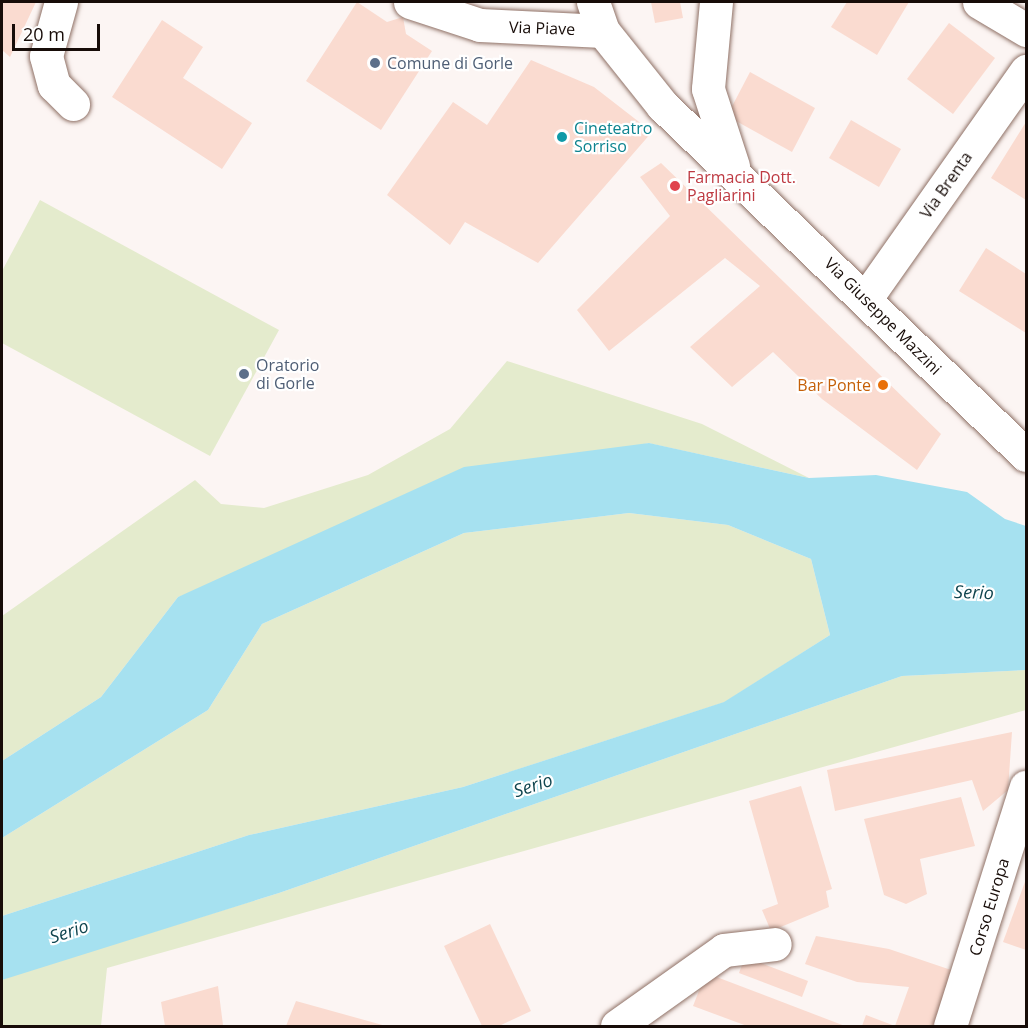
<!DOCTYPE html>
<html>
<head>
<meta charset="utf-8">
<style>
	body { margin:0 }
	#map { position:relative; width:1028px; height:1028px; overflow:hidden; background:#fcf5f3; font-family:"Open Sans",sans-serif }
	div>[style] { position:absolute }
	[style*='--x'] { left:calc(var(--x)*1px); top:calc(var(--y)*1px); width:calc(var(--w)*1px); rotate:calc(var(--a)*1deg) }
	.green>* { inset:0; background:#e4ebcd }
	.water>* { inset:0; background:#a6e1f0 }
	.building>* { inset:0; background:#fadbd0 }
	.roads { filter:drop-shadow(0 0 2px #8f7166) drop-shadow(0 0 2px #8f7166) }
	.minor>* { height:33px; margin:-16.5px; padding:0 16.5px; transform-origin:16.5px; border-radius:16.5px; background:#fff }
	.dots>* { width:16px; height:16px; translate:-50% -50%; box-sizing:border-box; border:3px solid #fff; border-radius:50% }
	span { translate:-50% -50%; white-space:nowrap; text-align:center; line-height:1.15; -webkit-text-stroke:4.5px #fff; paint-order:stroke }
	.street-label { font-size:16px; color:#170c08 }
	.service-label { font-size:16px; color:#4e5e75 }
	.left { translate:0 -50%; text-align:left }
	.culture-label { font-size:16px; color:#0d838f }
	.health-label { font-size:16px; color:#be3a42 }
	.food-label { font-size:16px; color:#c56008 }
	.right { translate:-100% -50%; text-align:right }
	.water-label { font-size:18px; color:#10454f; font-style:italic }
	.frame { position:absolute; inset:0; border:3px solid #170c08; pointer-events:none }
	.scale { position:absolute; left:12px; top:24px; width:88px; height:27px; box-sizing:border-box; border:3px solid #170c08; border-top:0; padding-left:8px; font-size:18px; line-height:21px; white-space:nowrap; color:#170c08; -webkit-text-stroke:4px #fff; paint-order:stroke }
</style>
</head>
<body>
<div id="map">
	<div class="green">
		<i style="clip-path:polygon(40px 200px,279px 330px,210px 456px,2px 343px,2px 271px)"></i>
		<i style="clip-path:polygon(507px 361px,702px 424px,809px 478px,648px 443px,178px 597px,101px 697px,2px 761px,2px 616px,195px 480px,221px 504px,264px 508px,368px 475px,450px 429px)"></i>
		<i style="clip-path:polygon(629px 513px,728px 525px,811px 559px,830px 635px,725px 702px,463px 787px,249px 835px,2px 916px,2px 838px,208px 710px,262px 624px,464px 533px)"></i>
		<i style="clip-path:polygon(1026px 670px,1026px 710px,107px 968px,101px 1026px,2px 1026px,2px 980px,17px 974px,279px 893px,902px 676px)"></i>
	</div>
	<div class="water">
		<i style="clip-path:polygon(649px 443px,809px 478px,876px 475px,967px 492px,1005px 519px,1026px 526px,1026px 670px,902px 676px,279px 893px,2px 980px,2px 916px,249px 835px,463px 787px,724px 702px,830px 635px,811px 559px,728px 525px,629px 513px,464px 533px,262px 624px,208px 710px,2px 838px,2px 761px,101px 697px,178px 597px,464px 467px)"></i>
	</div>
	<div class="building">
		<i style="clip-path:polygon(2px 2px,36px 2px,10px 57px,2px 50px)"></i>
		<i style="clip-path:polygon(357px 2px,387px 22px,403px 17px,406px 34px,432px 51px,381px 130px,306px 81px)"></i>
		<i style="clip-path:polygon(651px 2px,680px 2px,683px 18px,655px 23px)"></i>
		<i style="clip-path:polygon(847px 2px,909px 2px,877px 55px,831px 27px)"></i>
		<i style="clip-path:polygon(162px 20px,203px 47px,183px 78px,252px 123px,222px 169px,112px 97px)"></i>
		<i style="clip-path:polygon(949px 23px,995px 58px,953px 114px,907px 79px)"></i>
		<i style="clip-path:polygon(531px 60px,594px 87px,652px 132px,538px 263px,465px 222px,450px 245px,387px 195px,453px 102px,487px 125px)"></i>
		<i style="clip-path:polygon(750px 72px,815px 108px,792px 152px,727px 116px)"></i>
		<i style="clip-path:polygon(851px 120px,901px 149px,879px 187px,829px 158px)"></i>
		<i style="clip-path:polygon(1026px 122px,1026px 200px,991px 178px)"></i>
		<i style="clip-path:polygon(661px 163px,941px 434px,917px 470px,822px 399px,773px 352px,732px 387px,690px 347px,760px 286px,725px 258px,609px 351px,577px 310px,670px 216px,640px 177px)"></i>
		<i style="clip-path:polygon(986px 248px,1026px 274px,1026px 333px,959px 291px)"></i>
		<i style="clip-path:polygon(1012px 732px,1008px 790px,983px 811px,972px 780px,835px 811px,827px 770px)"></i>
		<i style="clip-path:polygon(801px 786px,832px 889px,826px 891px,829px 907px,771px 931px,762px 910px,778px 904px,749px 801px)"></i>
		<i style="clip-path:polygon(961px 797px,975px 846px,920px 859px,927px 894px,906px 904px,884px 895px,864px 819px)"></i>
		<i style="clip-path:polygon(1026px 879px,1026px 950px,1003px 942px)"></i>
		<i style="clip-path:polygon(490px 924px,531px 1011px,499px 1026px,482px 1026px,444px 946px)"></i>
		<i style="clip-path:polygon(816px 936px,889px 949px,963px 974px,943px 1026px,862px 1026px,866px 1015px,895px 1026px,909px 987px,857px 982px,805px 964px)"></i>
		<i style="clip-path:polygon(745px 957px,808px 981px,802px 997px,739px 973px)"></i>
		<i style="clip-path:polygon(706px 973px,845px 1026px,747px 1026px,693px 1006px)"></i>
		<i style="clip-path:polygon(218px 986px,223px 1025px,238px 1026px,165px 1026px,161px 1002px)"></i>
		<i style="clip-path:polygon(296px 1001px,386px 1026px,286px 1026px)"></i>
	</div>
	<div class="roads">
		<div class="minor">
			<i style="--x:61;--y:2;--w:56;--a:105.5"></i>
			<i style="--x:46;--y:56;--w:30;--a:75"></i>
			<i style="--x:54;--y:85;--w:27;--a:45"></i>
			<i style="--x:410;--y:2;--w:74;--a:18.2"></i>
			<i style="--x:480;--y:25;--w:123;--a:2.8"></i>
			<i style="--x:593;--y:2;--w:31;--a:71"></i>
			<i style="--x:603;--y:31;--w:95;--a:51.4"></i>
			<i style="--x:662;--y:105;--w:505;--a:43.88"></i>
			<i style="--x:716;--y:2;--w:87;--a:95.3"></i>
			<i style="--x:708;--y:89;--w:81;--a:72"></i>
			<i style="--x:979;--y:2;--w:55;--a:30.8"></i>
			<i style="--x:866;--y:298;--w:278;--a:-54.8"></i>
			<i style="--x:617;--y:1026;--w:131;--a:-35.4"></i>
			<i style="--x:724;--y:950;--w:51;--a:-6.7"></i>
			<i style="--x:950;--y:1026;--w:251;--a:-72.4"></i>
		</div>
	</div>
	<div class="dots">
		<i style="left:375px;top:63px;background:#5c6f8a"></i>
		<i style="left:562px;top:137px;background:#0f9aa8"></i>
		<i style="left:675px;top:186px;background:#e0444e"></i>
		<i style="left:244px;top:374px;background:#5c6f8a"></i>
		<i style="left:883px;top:385px;background:#e8710a"></i>
	</div>
	<div class="street-label">
		<span style="left:542px;top:28px;rotate:2deg">Via Piave</span>
		<span style="left:946px;top:185px;rotate:-55deg">Via Brenta</span>
		<span style="left:883px;top:316px;rotate:45deg">Via Giuseppe Mazzini</span>
		<span style="left:989px;top:907px;rotate:-73deg">Corso Europa</span>
	</div>
	<div class="service-label">
		<span class="left" style="left:387px;top:63px">Comune di Gorle</span>
		<span class="left" style="left:256px;top:374px">Oratorio<br>di Gorle</span>
	</div>
	<div class="culture-label">
		<span class="left" style="left:574px;top:137px">Cineteatro<br>Sorriso</span>
	</div>
	<div class="health-label">
		<span class="left" style="left:687px;top:186px">Farmacia Dott.<br>Pagliarini</span>
	</div>
	<div class="food-label">
		<span class="right" style="left:871px;top:385px">Bar Ponte</span>
	</div>
	<div class="water-label">
		<span style="left:974px;top:592px;rotate:2deg">Serio</span>
		<span style="left:533px;top:785px;rotate:-18deg">Serio</span>
		<span style="left:69px;top:931px;rotate:-18deg">Serio</span>
	</div>
	<div class="frame"></div>
	<div class="scale">20 m</div>
</div>
</body>
</html>
